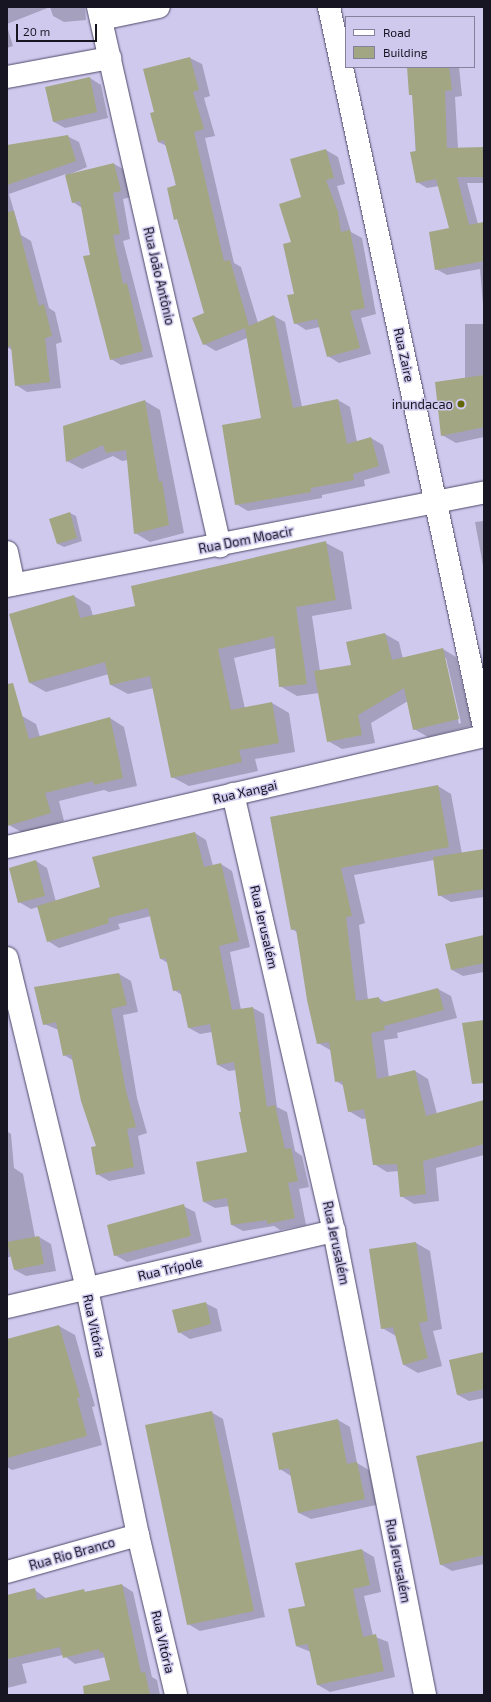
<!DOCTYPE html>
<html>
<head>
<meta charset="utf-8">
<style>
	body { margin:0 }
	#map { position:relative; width:491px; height:1702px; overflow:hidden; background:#cfc9ee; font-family:"Exo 2",sans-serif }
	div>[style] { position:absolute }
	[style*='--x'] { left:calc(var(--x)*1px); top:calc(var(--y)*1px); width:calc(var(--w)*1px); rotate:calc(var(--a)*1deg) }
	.shadow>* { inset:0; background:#0003 }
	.building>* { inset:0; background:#a3a682 }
	.roads { filter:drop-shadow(0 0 1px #4f4968) drop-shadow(0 0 1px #4f4968) }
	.minor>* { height:22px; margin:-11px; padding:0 11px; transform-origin:11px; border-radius:11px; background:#fff }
	.tertiary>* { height:22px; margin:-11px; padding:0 11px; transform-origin:11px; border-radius:11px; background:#fff }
	.dots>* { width:11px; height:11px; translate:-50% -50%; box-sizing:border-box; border:2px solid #cfc9ee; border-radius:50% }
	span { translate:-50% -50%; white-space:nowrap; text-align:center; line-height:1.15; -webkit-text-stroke:3px #cfc9ee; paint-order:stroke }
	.street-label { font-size:13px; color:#171522 }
	.poi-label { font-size:13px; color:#171522 }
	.right { translate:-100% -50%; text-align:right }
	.frame { position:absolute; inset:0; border:8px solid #171522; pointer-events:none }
	.legend { position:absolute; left:345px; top:16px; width:130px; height:52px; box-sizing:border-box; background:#cfc9ee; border:1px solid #85819c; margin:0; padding:5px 7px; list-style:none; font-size:12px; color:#171522 }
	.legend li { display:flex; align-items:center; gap:8px; height:20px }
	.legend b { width:20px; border:1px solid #85819c }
	.scale { position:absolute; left:16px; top:24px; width:81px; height:18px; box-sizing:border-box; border:2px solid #171522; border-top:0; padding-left:5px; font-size:12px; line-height:14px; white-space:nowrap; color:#171522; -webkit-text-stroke:3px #cfc9ee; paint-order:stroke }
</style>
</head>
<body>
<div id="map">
	<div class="shadow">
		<i style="clip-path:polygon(7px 7px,50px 7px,7px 24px)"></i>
		<i style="clip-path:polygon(50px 7px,85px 7px,86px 20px,64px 22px,53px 16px)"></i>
		<i style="clip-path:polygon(7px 26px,13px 46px,7px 48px)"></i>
		<i style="clip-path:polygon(190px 58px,202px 64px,210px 96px,204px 98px,215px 136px,205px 138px,234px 263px,241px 267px,258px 323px,274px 316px,285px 322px,302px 407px,338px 400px,350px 407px,357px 442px,371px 438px,383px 445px,390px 473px,364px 480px,365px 486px,322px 495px,322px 498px,248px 511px,236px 504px,262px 419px,247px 338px,216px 351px,204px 344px,205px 314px,167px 146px,158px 142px,155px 113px,144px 70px)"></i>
		<i style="clip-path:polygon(408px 67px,459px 67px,462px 96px,455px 97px,458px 148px,484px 148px,484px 183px,467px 183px,478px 224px,484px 223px,484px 317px,480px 269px,447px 275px,436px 269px,451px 229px,439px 186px,427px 188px,417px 182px,413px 96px,410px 94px)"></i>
		<i style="clip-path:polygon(90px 78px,101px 85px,108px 118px,65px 128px,54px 122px)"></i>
		<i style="clip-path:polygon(67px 136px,79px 142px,87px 167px,68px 175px,114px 164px,125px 170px,131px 197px,123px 199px,130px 239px,123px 241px,153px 357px,121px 365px,111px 359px,82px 208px,73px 202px,66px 174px,9px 194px,21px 235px,31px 241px,49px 308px,55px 312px,62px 342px,56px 344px,61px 388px,27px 392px,16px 385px,12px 350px,7px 347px,7px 146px)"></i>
		<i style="clip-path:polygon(326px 150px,338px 157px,345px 184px,337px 186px,351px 232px,362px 238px,376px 314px,361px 318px,371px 354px,339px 363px,328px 356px,320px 327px,306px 330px,295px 323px,293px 243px,303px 198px)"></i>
		<i style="clip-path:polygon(465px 324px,484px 324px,484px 437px,456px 443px,442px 435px,465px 379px)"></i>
		<i style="clip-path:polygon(145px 401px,160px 410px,184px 533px,150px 542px,135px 533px,128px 460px,122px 461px,113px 456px,82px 469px,67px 461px,64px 427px)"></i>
		<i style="clip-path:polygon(70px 513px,76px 516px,82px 541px,64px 547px,58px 544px,51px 519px)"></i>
		<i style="clip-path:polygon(484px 521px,484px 571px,475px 522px)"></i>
		<i style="clip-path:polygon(evenodd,326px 543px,343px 552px,352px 609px,312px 616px,320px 671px,352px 666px,385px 634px,399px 642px,403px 659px,443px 649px,456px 657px,472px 726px,428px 737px,414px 729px,408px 701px,371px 723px,375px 743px,342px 749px,328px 741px,319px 693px,297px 696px,280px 686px,276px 648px,234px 658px,245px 709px,272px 703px,289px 713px,295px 752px,255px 759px,258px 771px,189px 786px,172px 777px,154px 688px,128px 694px,111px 685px,109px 674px,46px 692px,30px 683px,74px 596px,90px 606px,93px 616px,137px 607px,326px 543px,444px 658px,446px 658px,461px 723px,459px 724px,444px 658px)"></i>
		<i style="clip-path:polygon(22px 716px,36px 724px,40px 737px,110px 718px,124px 727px,137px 786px,109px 792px,104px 790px,59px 801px,64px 821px,23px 833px,9px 825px,7px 817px,7px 720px)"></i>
		<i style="clip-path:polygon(438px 786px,451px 794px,462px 854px,484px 850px,484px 897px,451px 902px,439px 895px,434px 860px,354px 875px,365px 923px,359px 925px,368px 1000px,378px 998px,387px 1003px,438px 989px,451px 996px,457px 1018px,397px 1033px,398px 1038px,384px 1040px,389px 1078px,415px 1071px,428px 1079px,437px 1114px,484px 1101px,484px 1155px,436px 1168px,439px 1201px,414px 1204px,401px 1196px,399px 1171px,387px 1172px,374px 1164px,367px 1118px,362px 1119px,349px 1111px,344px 1086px,336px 1081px,332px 1051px,318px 1043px,298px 933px,292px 929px,271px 817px)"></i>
		<i style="clip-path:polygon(195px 833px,206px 840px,213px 866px,221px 864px,232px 871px,250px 947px,230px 952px,241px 1010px,253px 1008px,264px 1014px,277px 1107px,287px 1112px,295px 1151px,302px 1156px,309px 1187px,299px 1189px,306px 1225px,280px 1230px,274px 1226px,243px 1231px,232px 1225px,229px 1206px,215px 1208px,204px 1202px,248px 1153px,236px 1070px,229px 1071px,218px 1065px,212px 1032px,200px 1034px,189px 1028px,182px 995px,174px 990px,168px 963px,161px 959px,151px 916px,118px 924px,120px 929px,59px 948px,48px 941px,38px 907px,31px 909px,19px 902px,36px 861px,47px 868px,56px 902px,101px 888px)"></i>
		<i style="clip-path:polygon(484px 937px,484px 972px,463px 976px,452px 970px)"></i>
		<i style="clip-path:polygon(119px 974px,131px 981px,138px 1012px,123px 1015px,137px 1098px,147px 1133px,138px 1136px,145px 1174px,109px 1181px,97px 1174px,97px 1147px,74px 1061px,64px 1055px,59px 1030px,44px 1024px)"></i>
		<i style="clip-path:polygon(7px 1125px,8px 1132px,11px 1134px,14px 1168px,23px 1174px,35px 1237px,39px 1237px,51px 1244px,56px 1271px,26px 1276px,15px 1270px,12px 1256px,7px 1258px)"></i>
		<i style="clip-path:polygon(183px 1206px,195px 1212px,202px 1242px,127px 1262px,115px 1255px)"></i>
		<i style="clip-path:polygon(416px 1243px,430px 1251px,442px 1329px,433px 1331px,442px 1366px,418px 1373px,404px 1365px,396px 1336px,382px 1328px)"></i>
		<i style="clip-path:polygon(205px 1303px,217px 1309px,222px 1331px,190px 1339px,179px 1332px)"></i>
		<i style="clip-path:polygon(59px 1326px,75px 1335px,95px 1406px,92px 1407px,102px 1445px,12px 1470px,7px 1467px,7px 1340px)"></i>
		<i style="clip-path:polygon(484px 1353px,484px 1398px,469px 1401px,458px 1395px)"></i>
		<i style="clip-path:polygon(211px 1412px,223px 1419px,265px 1617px,200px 1631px,188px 1624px)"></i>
		<i style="clip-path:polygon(338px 1420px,350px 1427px,357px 1463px,369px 1470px,376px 1505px,311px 1519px,299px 1513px,291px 1476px,280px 1469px)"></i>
		<i style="clip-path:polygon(484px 1443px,484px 1564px,452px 1571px,440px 1564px)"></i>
		<i style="clip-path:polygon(362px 1550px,374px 1557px,381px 1592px,364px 1596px,373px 1636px,388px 1642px,395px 1677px,330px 1692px,318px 1685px,311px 1652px,296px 1646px,306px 1607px)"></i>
		<i style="clip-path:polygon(122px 1585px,133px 1592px,152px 1677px,157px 1680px,160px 1695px,114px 1695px,106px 1657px,75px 1664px,63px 1655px,22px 1664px,27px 1683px,7px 1688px,7px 1596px,35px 1590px,47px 1599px)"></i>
	</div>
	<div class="building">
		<i style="clip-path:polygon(190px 57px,199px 90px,193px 92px,204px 129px,194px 132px,224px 261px,230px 260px,249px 326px,274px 315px,293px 408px,338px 399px,347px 444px,371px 437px,379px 466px,353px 474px,354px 480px,311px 488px,311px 492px,235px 505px,222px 425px,261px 418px,245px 328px,203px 345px,192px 318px,204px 313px,177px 219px,174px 220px,167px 188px,176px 185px,164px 140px,158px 142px,150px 113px,154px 112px,143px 69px)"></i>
		<i style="clip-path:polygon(407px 67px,449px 67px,452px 90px,445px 91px,447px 148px,484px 147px,484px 177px,457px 177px,469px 225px,484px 222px,484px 261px,435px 270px,429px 232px,449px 228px,436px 179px,416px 183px,410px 152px,416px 151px,412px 95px,409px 95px)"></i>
		<i style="clip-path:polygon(90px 77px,97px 112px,53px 122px,45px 87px)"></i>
		<i style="clip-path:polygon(68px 135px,76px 161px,7px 185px,7px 145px)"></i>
		<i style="clip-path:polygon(326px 149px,334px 178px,326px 180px,338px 212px,341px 232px,350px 230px,365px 308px,350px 311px,360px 348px,327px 357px,317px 319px,294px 324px,287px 295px,294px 294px,283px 244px,291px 242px,279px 204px,301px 197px,290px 159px)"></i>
		<i style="clip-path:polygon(114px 163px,121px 191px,113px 193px,120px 234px,113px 235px,123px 284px,127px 283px,143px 351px,110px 360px,83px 256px,90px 255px,80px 201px,72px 203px,65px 175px)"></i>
		<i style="clip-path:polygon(14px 211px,39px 306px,44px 304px,52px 336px,45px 338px,50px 382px,15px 386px,11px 346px,7px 347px,7px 212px)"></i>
		<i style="clip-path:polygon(484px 375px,484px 427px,441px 436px,435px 382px)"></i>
		<i style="clip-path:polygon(145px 400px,159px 482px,162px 481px,169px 525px,134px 534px,126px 450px,106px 453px,103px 445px,66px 462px,63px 426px)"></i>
		<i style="clip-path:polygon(70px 512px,77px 538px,57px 544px,49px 519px)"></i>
		<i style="clip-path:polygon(326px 541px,336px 600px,296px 607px,307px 684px,279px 687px,274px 636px,218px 649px,231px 710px,272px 702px,279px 743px,239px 750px,242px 762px,171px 778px,150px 676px,110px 685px,105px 662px,29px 683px,9px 614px,74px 595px,80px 618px,135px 606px,131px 586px)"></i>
		<i style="clip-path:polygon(385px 633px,392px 660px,443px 648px,459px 719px,413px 730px,404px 688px,358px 715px,362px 735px,327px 742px,314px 671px,351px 665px,346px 642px)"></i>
		<i style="clip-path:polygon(13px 683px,29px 739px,110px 717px,123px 778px,94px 785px,93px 781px,45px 793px,51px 813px,7px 826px,7px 684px)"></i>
		<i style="clip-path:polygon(438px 785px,449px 847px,341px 868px,352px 916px,346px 917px,356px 1001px,379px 997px,380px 1003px,438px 988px,444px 1010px,384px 1026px,385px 1030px,371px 1033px,377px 1079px,415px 1070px,426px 1116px,484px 1100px,484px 1144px,423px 1161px,426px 1194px,400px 1197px,397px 1164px,373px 1165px,364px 1109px,348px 1112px,342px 1081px,335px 1082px,329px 1042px,317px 1044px,307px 1000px,296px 929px,291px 930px,270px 817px)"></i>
		<i style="clip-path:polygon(195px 832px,204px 867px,221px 863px,239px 941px,219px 946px,232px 1010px,253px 1007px,267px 1107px,275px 1105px,285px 1149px,291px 1148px,298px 1181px,288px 1183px,295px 1218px,267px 1224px,267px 1220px,231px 1225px,227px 1198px,203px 1202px,196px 1162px,247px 1152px,239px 1112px,241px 1112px,234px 1062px,217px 1065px,210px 1024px,188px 1028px,180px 990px,173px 991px,166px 958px,160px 959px,148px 908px,108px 918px,109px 923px,47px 942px,37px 906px,100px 887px,92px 857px)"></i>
		<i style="clip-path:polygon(484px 849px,484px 889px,438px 896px,433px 857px)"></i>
		<i style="clip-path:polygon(36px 860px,45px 896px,18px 903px,9px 868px)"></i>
		<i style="clip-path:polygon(484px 935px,484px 963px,451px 970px,445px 944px)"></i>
		<i style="clip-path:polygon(119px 973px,127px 1005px,111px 1009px,126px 1091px,136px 1127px,127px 1129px,134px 1167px,96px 1175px,91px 1147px,96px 1146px,81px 1101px,71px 1054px,63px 1056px,56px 1022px,43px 1025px,34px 987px)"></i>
		<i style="clip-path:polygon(484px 1020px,484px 1083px,472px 1084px,462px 1023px)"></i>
		<i style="clip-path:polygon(184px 1204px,191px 1236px,114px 1256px,107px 1225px)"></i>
		<i style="clip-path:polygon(39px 1236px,44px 1264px,14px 1270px,7px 1242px)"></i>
		<i style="clip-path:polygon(416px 1242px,428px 1321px,419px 1323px,428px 1358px,403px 1365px,393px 1327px,381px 1329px,369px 1249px)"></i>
		<i style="clip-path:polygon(206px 1302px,211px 1324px,178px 1333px,172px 1310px)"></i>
		<i style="clip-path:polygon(59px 1325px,80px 1397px,77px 1398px,87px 1436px,7px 1458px,7px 1339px)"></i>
		<i style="clip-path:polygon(484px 1352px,484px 1389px,457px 1395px,449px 1360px)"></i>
		<i style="clip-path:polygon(212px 1411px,254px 1611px,187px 1625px,145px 1425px)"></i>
		<i style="clip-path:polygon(338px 1419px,347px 1464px,357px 1462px,365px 1499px,298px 1513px,289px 1468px,279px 1470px,272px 1433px)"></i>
		<i style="clip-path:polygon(484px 1441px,484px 1555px,440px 1565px,416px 1456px)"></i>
		<i style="clip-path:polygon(362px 1549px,370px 1585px,353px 1589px,363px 1637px,376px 1634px,384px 1671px,317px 1685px,308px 1644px,296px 1646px,288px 1609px,305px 1606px,295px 1563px)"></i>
		<i style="clip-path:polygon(122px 1584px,141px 1673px,145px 1672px,150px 1695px,84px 1695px,83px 1686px,110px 1680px,103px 1652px,100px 1653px,99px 1649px,63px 1658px,60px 1647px,7px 1659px,7px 1595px,35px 1588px,37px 1600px,84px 1589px,85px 1592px)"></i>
	</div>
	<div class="roads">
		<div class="minor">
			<i style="--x:98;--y:7;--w:553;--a:77.25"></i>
			<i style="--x:329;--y:7;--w:736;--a:77.85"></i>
			<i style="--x:101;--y:19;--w:59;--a:-11.7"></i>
			<i style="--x:7;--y:77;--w:105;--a:-10.5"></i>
			<i style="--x:7;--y:552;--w:33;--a:78"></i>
			<i style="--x:233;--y:794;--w:449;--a:77"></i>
			<i style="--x:334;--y:1231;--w:473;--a:78.9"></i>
			<i style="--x:7;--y:847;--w:490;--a:-13.1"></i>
			<i style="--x:7;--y:1307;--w:336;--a:-13.1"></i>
			<i style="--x:7;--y:1572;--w:136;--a:-15.8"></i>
		</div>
		<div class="tertiary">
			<i style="--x:7;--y:586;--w:486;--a:-11.1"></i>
			<i style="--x:7;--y:958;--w:341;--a:76.4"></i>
			<i style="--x:87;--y:1289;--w:251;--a:78.3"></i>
			<i style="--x:138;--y:1535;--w:164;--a:76.6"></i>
		</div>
	</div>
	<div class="dots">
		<i style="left:461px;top:404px;background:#636703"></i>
	</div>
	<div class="street-label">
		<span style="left:159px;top:276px;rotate:77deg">Rua João Antônio</span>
		<span style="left:404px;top:355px;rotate:78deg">Rua Zaire</span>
		<span style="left:246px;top:540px;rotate:-11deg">Rua Dom Moacir</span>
		<span style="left:245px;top:792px;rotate:-13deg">Rua Xangai</span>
		<span style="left:264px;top:927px;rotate:77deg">Rua Jerusalém</span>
		<span style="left:336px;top:1243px;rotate:78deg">Rua Jerusalém</span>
		<span style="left:170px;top:1269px;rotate:-13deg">Rua Trípole</span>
		<span style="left:94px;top:1326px;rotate:78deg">Rua Vitória</span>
		<span style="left:72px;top:1554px;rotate:-16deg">Rua Rio Branco</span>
		<span style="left:398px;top:1561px;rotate:79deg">Rua Jerusalém</span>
		<span style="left:163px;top:1642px;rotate:77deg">Rua Vitória</span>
	</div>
	<div class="poi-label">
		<span class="right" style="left:453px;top:404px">inundacao</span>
	</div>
	<div class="frame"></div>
	<ul class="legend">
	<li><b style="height:5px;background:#fff"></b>Road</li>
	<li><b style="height:11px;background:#a3a682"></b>Building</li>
	</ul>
	<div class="scale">20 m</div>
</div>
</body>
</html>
